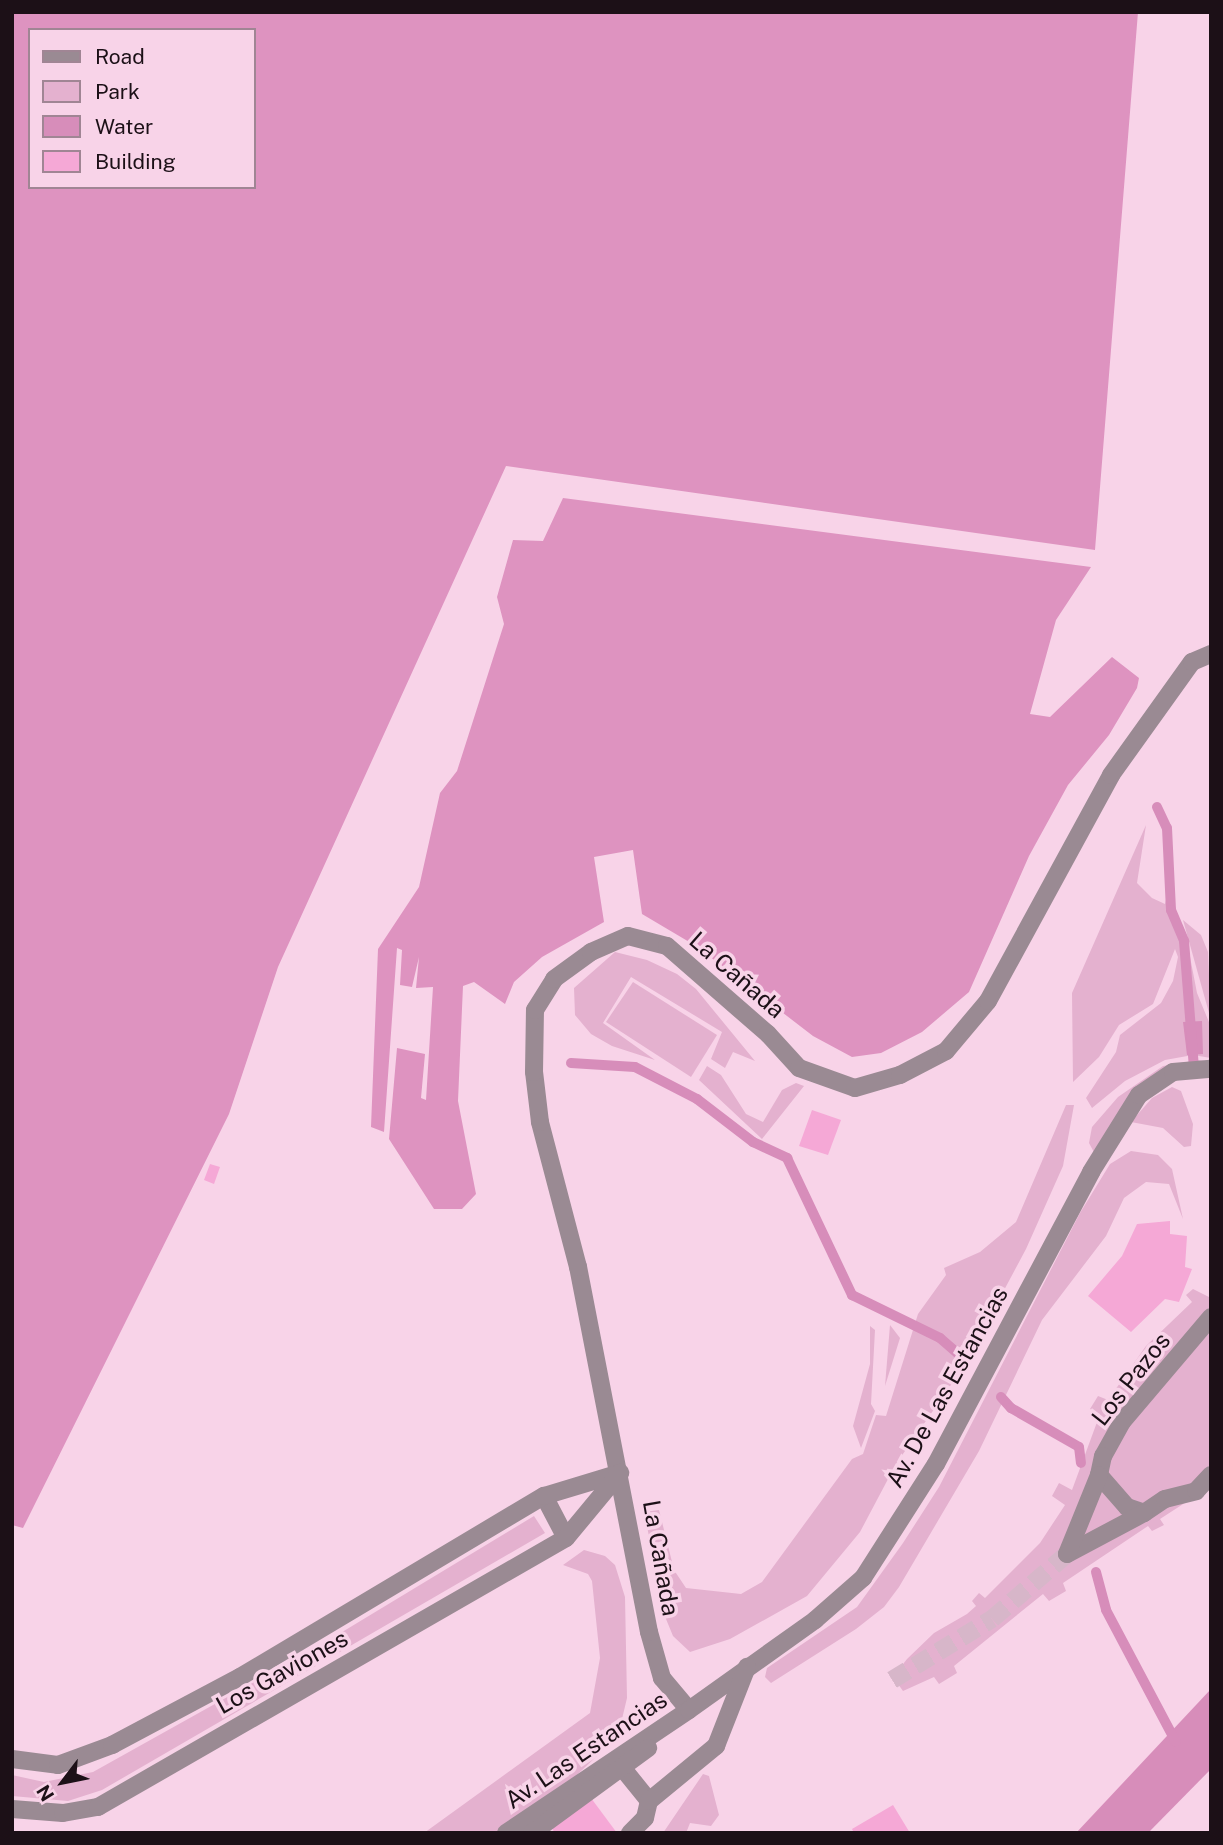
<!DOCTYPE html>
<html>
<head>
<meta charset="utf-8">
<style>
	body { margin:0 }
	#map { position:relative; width:1223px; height:1845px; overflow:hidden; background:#f8d3e8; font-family:"Public Sans",sans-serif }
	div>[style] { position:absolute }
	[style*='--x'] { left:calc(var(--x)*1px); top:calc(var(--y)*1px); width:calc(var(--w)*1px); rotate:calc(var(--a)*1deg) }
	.green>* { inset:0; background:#e4b1cf }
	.forest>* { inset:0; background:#de93c0 }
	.water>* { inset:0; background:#d78dba }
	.stream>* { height:10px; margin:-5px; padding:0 5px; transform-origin:5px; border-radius:5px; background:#d78dba }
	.building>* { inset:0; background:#f5a8d6 }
	.street-tunnel>* { height:18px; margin-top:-9px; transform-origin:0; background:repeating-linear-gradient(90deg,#d7b6c9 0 18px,transparent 0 27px) }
	.street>* { height:18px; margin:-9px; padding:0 9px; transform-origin:9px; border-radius:9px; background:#9a8a93 }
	span { translate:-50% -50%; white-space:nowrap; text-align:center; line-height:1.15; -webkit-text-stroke:7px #f8d3e8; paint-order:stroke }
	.street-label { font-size:24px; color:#1c1017 }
	.frame { position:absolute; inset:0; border:14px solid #1c1017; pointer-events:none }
	.legend { position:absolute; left:28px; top:28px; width:228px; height:161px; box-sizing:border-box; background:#f8d3e8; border:2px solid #a08594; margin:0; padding:9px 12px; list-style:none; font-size:21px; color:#1c1017 }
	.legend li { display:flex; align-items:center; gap:14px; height:35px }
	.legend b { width:35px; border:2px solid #a08594 }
	.north { position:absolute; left:28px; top:1747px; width:70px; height:70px; -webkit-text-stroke:5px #f8d3e8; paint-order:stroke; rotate:238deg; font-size:19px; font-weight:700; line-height:28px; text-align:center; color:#1c1017 }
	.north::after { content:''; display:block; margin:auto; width:24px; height:32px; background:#1c1017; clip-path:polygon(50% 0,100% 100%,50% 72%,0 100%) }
</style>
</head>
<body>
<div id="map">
	<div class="green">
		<i style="clip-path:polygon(1146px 825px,1137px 883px,1152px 898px,1165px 904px,1166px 900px,1174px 908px,1185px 931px,1197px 993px,1211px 1027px,1211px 1058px,1193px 1055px,1165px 1060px,1125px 1081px,1092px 1108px,1086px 1098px,1116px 1052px,1120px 1035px,1161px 1003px,1173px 981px,1178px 957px,1175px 949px,1153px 1004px,1119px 1025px,1099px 1057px,1073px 1082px,1072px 993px)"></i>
		<i style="clip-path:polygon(1183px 920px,1201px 935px,1208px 952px,1211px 1020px)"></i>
		<i style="clip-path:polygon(615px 952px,647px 960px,677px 974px,696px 989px,755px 1061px,733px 1052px,725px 1068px,711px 1059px,722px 1032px,631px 977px,603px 1023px,655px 1060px,612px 1046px,591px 1034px,575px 1015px,574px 988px)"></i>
		<i style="clip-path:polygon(633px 982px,717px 1035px,691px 1077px,606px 1022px)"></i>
		<i style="clip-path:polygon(1198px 1060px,1205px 1061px,1172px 1071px,1096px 1156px,1089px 1143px,1092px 1127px,1118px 1097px,1163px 1066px)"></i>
		<i style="clip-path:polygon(707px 1066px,721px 1075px,746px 1114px,763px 1122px,782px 1090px,796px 1083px,804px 1086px,762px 1139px,699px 1080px)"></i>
		<i style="clip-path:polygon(1172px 1087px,1181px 1091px,1193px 1124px,1191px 1146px,1184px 1147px,1163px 1128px,1131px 1122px,1152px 1098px)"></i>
		<i style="clip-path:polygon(1066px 1105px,1074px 1105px,1063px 1166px,1026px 1249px,962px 1369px,896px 1464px,860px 1532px,807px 1596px,730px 1639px,690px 1652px,673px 1636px,666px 1619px,644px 1512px,659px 1510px,674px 1570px,686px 1588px,741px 1594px,762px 1582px,852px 1459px,863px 1454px,876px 1415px,886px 1416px,918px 1314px,946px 1275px,944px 1268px,980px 1252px,1016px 1222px)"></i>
		<i style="clip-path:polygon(1131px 1151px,1158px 1155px,1172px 1169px,1183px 1219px,1169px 1184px,1146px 1182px,1124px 1198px,1106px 1236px,1042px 1320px,979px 1451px,899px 1587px,884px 1607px,856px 1629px,771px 1683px,765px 1677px,767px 1668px,857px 1607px,903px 1543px,939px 1487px,1080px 1213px,1110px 1164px)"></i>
		<i style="clip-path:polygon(1193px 1289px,1211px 1298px,1211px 1486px,1160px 1519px,1164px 1525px,1152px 1531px,1148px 1526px,1063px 1583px,1066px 1591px,1049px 1601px,1043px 1594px,954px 1666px,957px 1673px,939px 1684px,934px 1677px,903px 1691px,893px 1677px,907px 1659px,934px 1633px,967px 1614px,976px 1606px,972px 1601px,979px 1593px,985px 1598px,1040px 1543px,1065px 1505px,1052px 1496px,1059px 1483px,1072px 1490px,1100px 1414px,1090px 1409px,1098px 1396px,1108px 1400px,1146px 1346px,1192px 1302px,1186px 1295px)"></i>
		<i style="clip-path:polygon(890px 1325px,900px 1338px,885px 1386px)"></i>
		<i style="clip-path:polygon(870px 1326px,875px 1330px,871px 1404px,875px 1411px,861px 1448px,853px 1426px,870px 1364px)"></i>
		<i style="clip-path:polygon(534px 1516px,545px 1533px,102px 1790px,68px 1801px,12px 1796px,12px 1775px,44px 1782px,93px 1772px,324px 1643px)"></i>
		<i style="clip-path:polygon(584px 1550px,605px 1556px,615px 1565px,625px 1597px,627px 1698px,618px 1736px,562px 1789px,498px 1833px,424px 1833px,590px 1713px,600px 1658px,592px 1581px,588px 1574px,563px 1565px)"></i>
		<i style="clip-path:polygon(703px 1774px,709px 1776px,719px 1815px,711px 1826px,690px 1823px,686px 1833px,663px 1833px)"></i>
	</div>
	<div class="forest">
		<i style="clip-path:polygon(evenodd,12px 12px,1138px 12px,1095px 550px,506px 466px,278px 967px,229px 1114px,23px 1528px,12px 1525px,12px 12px,30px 30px,254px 30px,254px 187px,30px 187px,30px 30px)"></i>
		<i style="clip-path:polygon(563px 498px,1091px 567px,1056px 620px,1030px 714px,1050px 717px,1112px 657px,1139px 678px,1137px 688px,1109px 735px,1068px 785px,1029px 856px,969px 992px,922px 1032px,881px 1053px,852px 1057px,813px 1036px,696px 946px,642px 914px,633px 850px,594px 857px,604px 922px,542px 957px,514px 982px,505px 1004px,474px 982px,463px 986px,458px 1101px,476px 1194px,462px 1209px,434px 1209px,389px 1139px,397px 1048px,425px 1054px,421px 1098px,426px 1100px,433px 987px,416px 988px,419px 957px,412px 987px,400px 985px,402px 950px,397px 948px,384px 1132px,371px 1127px,378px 949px,419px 887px,440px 793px,457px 771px,504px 624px,497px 597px,513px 540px,543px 541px)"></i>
	</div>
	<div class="water">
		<i style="clip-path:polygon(1202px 1021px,1203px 1054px,1187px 1055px,1183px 1022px)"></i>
		<i style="clip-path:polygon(1211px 1689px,1211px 1769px,1148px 1833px,1076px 1833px)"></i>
	</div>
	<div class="stream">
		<i style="--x:1157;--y:807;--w:23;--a:65"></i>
		<i style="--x:1167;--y:828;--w:82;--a:87.2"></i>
		<i style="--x:1171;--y:910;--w:34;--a:67"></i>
		<i style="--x:1184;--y:941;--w:128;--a:85.5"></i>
		<i style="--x:571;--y:1063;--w:64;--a:3.6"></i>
		<i style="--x:635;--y:1067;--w:70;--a:27.3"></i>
		<i style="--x:697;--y:1099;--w:71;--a:37.5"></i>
		<i style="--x:753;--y:1142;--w:38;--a:25"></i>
		<i style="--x:787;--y:1158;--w:152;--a:64.6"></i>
		<i style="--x:852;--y:1295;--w:98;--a:26"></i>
		<i style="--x:940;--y:1338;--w:32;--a:41"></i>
		<i style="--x:1001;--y:1397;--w:15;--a:48"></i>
		<i style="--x:1011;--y:1408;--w:78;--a:29.8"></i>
		<i style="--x:1079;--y:1447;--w:16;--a:83"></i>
		<i style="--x:1096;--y:1572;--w:39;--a:75"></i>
		<i style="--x:1106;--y:1610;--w:149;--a:62.1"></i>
	</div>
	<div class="building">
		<i style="clip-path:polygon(812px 1110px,841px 1120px,828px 1155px,799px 1146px)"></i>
		<i style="clip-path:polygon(210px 1164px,220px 1167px,214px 1184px,204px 1180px)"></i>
		<i style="clip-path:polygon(1170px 1221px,1170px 1234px,1187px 1236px,1185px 1267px,1192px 1269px,1179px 1302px,1165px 1299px,1131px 1332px,1088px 1296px,1122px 1256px,1137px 1224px)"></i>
		<i style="clip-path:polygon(591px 1798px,617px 1833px,555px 1833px,551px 1827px)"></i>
		<i style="clip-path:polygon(893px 1805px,910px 1833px,854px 1833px,852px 1829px)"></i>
	</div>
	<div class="street-tunnel">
		<i style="--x:892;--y:1680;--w:117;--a:-31.4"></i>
		<i style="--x:992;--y:1619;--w:99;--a:-40.9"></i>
	</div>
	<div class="street">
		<i style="--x:1211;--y:1317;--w:138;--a:130.3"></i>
		<i style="--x:1122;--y:1422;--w:39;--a:119"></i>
		<i style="--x:1103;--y:1456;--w:19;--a:102"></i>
		<i style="--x:1099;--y:1475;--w:43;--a:48.8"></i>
		<i style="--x:1127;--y:1507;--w:18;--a:19"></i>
		<i style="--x:1144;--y:1513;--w:25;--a:-34"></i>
		<i style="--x:1165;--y:1499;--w:32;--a:-14"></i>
		<i style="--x:1196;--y:1491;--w:22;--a:-47"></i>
		<i style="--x:544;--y:1496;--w:47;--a:62.4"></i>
		<i style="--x:1067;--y:1554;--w:87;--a:-28"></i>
		<i style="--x:1067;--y:1554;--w:85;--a:-67.9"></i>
		<i style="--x:689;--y:1710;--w:42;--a:-130.2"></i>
		<i style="--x:662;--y:1678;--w:48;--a:-105.8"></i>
		<i style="--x:649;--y:1632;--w:372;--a:-101"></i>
		<i style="--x:578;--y:1267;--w:150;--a:-104.7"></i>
		<i style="--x:540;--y:1122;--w:50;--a:-96.8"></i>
		<i style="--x:534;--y:1072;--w:62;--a:-89.1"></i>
		<i style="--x:535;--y:1010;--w:36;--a:-58"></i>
		<i style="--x:554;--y:979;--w:46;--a:-36.1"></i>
		<i style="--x:591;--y:952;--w:40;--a:-23.4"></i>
		<i style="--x:628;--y:936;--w:40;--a:14.4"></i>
		<i style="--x:667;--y:946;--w:134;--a:41.1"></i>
		<i style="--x:768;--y:1034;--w:46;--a:47.6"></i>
		<i style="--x:799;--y:1068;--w:59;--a:19.7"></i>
		<i style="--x:855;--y:1088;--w:47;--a:-16.1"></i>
		<i style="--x:900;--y:1075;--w:52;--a:-27.6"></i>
		<i style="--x:946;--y:1051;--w:65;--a:-50"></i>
		<i style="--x:988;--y:1001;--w:257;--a:-61.4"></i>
		<i style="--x:1111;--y:775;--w:139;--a:-54.4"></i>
		<i style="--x:1192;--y:662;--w:21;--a:-23"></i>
		<i style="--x:12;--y:1759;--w:46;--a:7.4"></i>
		<i style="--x:58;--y:1765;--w:58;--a:-20.3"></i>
		<i style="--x:112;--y:1745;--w:145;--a:-28"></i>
		<i style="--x:240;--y:1677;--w:354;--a:-30.8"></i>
		<i style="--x:544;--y:1496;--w:79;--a:-16.8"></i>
		<i style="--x:624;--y:1770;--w:40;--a:51"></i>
		<i style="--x:12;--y:1809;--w:51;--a:4.5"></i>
		<i style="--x:63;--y:1813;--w:36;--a:-10"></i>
		<i style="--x:98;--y:1807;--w:540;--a:-29.89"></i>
		<i style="--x:566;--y:1538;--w:85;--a:-50.3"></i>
		<i style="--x:506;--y:1833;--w:220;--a:-33.9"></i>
		<i style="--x:689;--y:1710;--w:155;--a:-35.5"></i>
		<i style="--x:815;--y:1620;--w:64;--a:-41.2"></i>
		<i style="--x:863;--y:1578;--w:135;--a:-57.4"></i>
		<i style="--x:936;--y:1464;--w:331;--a:-62"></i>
		<i style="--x:1091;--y:1172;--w:91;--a:-58.1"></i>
		<i style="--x:1139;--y:1095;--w:41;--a:-34.1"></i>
		<i style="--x:1173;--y:1072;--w:38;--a:-5"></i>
		<i style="--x:532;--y:1833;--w:144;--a:-36.2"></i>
		<i style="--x:630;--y:1833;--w:21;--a:-45"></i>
		<i style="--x:645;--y:1818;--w:17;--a:-77"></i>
		<i style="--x:649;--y:1801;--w:87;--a:-39.4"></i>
		<i style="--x:716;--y:1746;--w:85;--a:-68.6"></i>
	</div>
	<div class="street-label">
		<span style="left:737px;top:975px;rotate:41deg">La Cañada</span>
		<span style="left:1131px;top:1379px;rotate:-52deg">Los Pazos</span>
		<span style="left:947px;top:1387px;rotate:-61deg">Av. De Las Estancias</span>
		<span style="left:661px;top:1558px;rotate:80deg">La Cañada</span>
		<span style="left:282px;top:1672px;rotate:-29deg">Los Gaviones</span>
		<span style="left:586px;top:1750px;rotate:-34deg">Av. Las Estancias</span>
	</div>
	<div class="frame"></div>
	<ul class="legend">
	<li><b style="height:9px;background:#9a8a93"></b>Road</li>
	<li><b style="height:19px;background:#e4b1cf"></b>Park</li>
	<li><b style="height:19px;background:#d78dba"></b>Water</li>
	<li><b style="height:19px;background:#f5a8d6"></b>Building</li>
	</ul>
	<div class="north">N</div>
</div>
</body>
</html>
